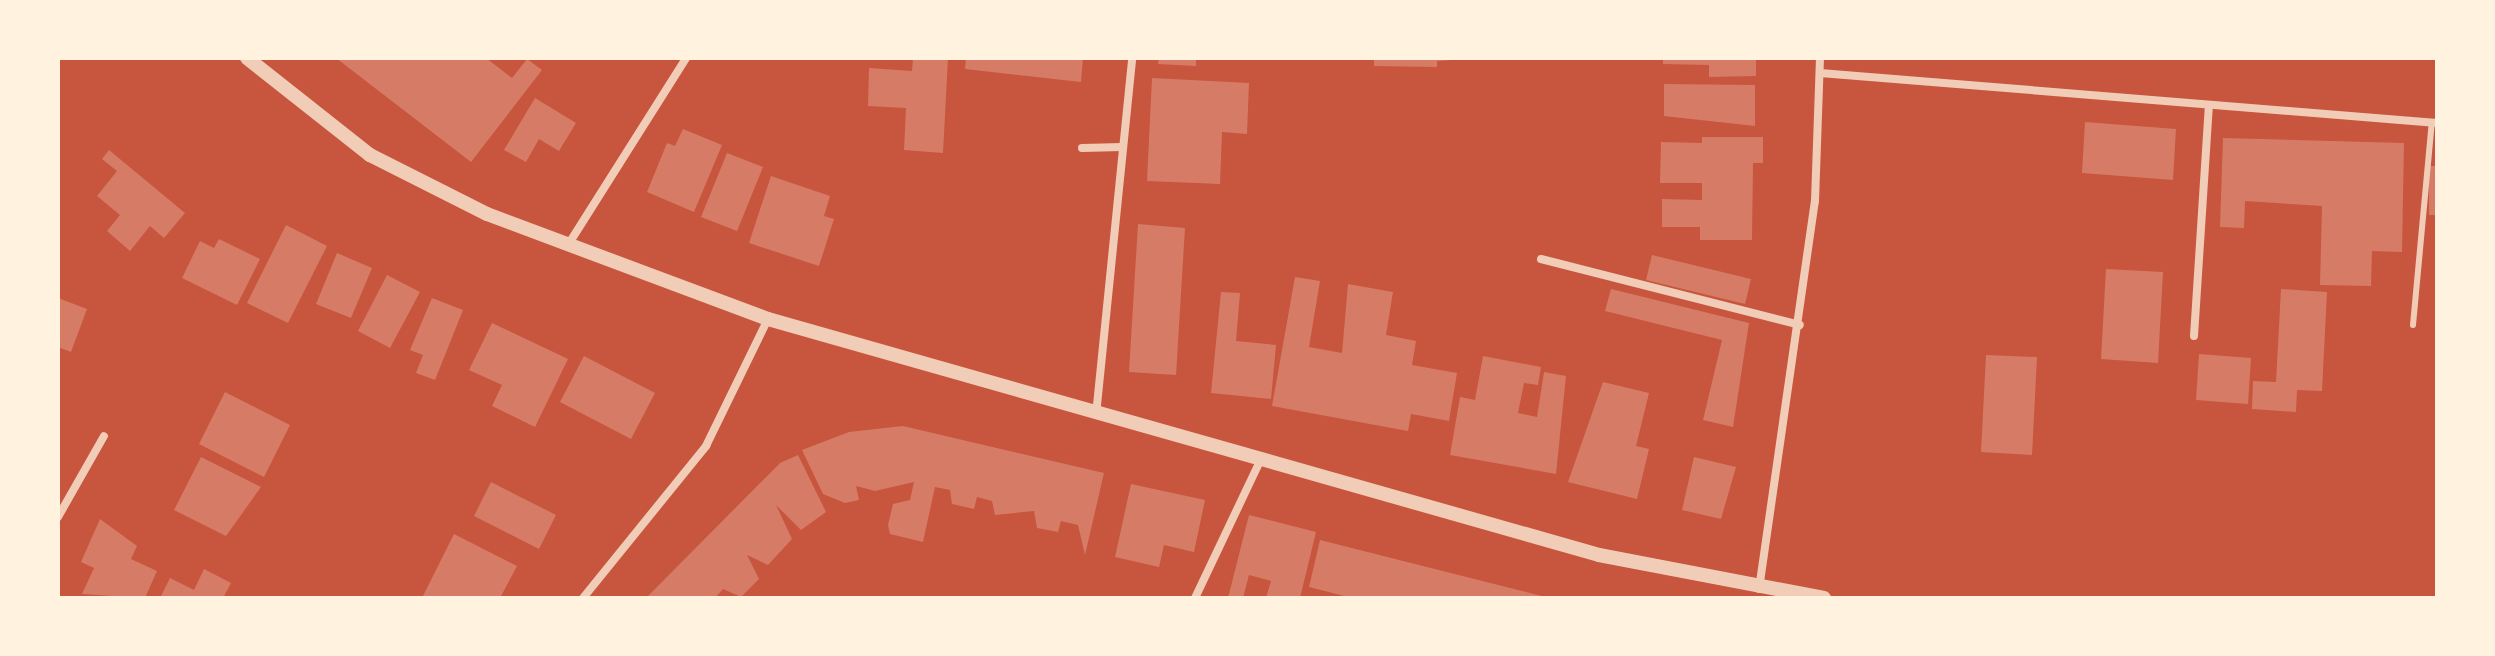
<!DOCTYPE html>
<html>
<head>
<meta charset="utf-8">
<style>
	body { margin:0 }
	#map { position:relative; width:2495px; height:656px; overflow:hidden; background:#c8553d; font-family:"Open Sans",sans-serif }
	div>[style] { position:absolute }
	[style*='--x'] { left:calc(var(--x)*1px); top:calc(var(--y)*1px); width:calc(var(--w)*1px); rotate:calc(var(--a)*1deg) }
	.building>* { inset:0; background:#d67c66 }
	.service>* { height:6px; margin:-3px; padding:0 3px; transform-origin:3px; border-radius:3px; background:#f1ccb7 }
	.minor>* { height:8px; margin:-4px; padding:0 4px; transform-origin:4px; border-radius:4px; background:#f1ccb7 }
	.tertiary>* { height:14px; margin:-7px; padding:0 7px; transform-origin:7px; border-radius:7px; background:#f1ccb7 }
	span { translate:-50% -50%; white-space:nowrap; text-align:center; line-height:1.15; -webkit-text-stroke:8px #fff3e0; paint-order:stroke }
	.frame { position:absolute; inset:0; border:60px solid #fff3e0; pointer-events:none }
</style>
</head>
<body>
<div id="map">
	<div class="building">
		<i style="clip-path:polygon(336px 58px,486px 58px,512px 78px,527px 59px,542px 70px,471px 162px)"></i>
		<i style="clip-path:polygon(913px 58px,948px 58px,943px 153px,904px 150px,906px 108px,868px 106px,869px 68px,912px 71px)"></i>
		<i style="clip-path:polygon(966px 58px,1083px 58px,1081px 82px,965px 69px)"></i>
		<i style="clip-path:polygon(1159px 58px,1196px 58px,1196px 66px,1158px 64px)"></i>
		<i style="clip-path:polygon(1374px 58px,1483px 58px,1437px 61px,1437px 67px,1374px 66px)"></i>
		<i style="clip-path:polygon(1663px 58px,1756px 58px,1756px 76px,1709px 77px,1709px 65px,1663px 64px)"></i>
		<i style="clip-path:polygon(1152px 78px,1249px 83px,1247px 134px,1222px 132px,1220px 184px,1147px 181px)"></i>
		<i style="clip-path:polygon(1664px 84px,1755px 85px,1755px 126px,1664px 116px)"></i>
		<i style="clip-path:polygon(535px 98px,576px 123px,559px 151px,539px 139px,526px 162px,504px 150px)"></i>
		<i style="clip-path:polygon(2085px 122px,2176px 129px,2173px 180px,2082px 173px)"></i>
		<i style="clip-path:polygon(683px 129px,722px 145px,694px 212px,647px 192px,667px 143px,675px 146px)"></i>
		<i style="clip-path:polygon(1702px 137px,1763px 137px,1763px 163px,1753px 163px,1752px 240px,1700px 240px,1700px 227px,1662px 227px,1662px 199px,1702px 200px,1702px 183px,1660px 183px,1661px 142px,1702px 143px)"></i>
		<i style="clip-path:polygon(2223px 138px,2404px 143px,2402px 252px,2372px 251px,2371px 286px,2320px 285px,2322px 206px,2245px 201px,2244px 228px,2220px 227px)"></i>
		<i style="clip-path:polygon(109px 150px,185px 213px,164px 238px,150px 226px,130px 251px,107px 231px,120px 215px,97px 196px,117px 171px,102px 159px)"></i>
		<i style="clip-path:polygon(727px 153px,763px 167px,737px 231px,701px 217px)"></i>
		<i style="clip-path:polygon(2429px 166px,2437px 166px,2437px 215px,2429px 215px)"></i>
		<i style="clip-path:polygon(771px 176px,830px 196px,824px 216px,834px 219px,819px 266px,749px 243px)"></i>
		<i style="clip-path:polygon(1138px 224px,1185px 228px,1176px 375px,1129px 372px)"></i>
		<i style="clip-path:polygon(286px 225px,327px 246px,288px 323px,247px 303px)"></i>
		<i style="clip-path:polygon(219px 239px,260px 259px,237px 305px,182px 278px,200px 241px,214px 248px)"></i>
		<i style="clip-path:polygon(337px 253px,372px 268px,351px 318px,316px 304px)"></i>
		<i style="clip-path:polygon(1652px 255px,1751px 279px,1745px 304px,1646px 280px)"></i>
		<i style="clip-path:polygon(2106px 269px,2163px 272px,2158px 363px,2101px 359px)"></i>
		<i style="clip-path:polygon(387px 275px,420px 292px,390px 348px,358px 331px)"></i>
		<i style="clip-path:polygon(1295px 277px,1320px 281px,1309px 347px,1342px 353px,1348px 284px,1393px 292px,1386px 335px,1416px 341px,1412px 365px,1457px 373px,1449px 421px,1411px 414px,1408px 431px,1272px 406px)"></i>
		<i style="clip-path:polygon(1611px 289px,1749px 323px,1733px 427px,1703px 420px,1722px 340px,1605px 311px)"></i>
		<i style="clip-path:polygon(2281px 289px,2327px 292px,2322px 391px,2297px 390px,2296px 412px,2252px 409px,2253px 381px,2276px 382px)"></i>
		<i style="clip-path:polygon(1221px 292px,1240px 293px,1236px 341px,1276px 345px,1271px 399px,1211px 393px)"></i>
		<i style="clip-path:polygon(58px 298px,87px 309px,71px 352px,58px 347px)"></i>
		<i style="clip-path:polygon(432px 298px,463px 310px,435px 380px,416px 373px,423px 355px,410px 350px)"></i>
		<i style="clip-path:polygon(492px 323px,568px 359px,535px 427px,492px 406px,502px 385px,469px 370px)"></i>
		<i style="clip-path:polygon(2199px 354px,2251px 358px,2248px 404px,2196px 400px)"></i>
		<i style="clip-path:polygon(1986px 355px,2037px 357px,2032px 455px,1981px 452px)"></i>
		<i style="clip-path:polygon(584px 356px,655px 393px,631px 439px,560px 402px)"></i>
		<i style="clip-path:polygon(1483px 356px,1541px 367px,1538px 385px,1524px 383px,1518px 413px,1537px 417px,1544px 372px,1566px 376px,1556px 474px,1450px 455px,1460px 397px,1475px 400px)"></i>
		<i style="clip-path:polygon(1603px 382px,1649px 393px,1636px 446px,1649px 449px,1637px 499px,1568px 482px)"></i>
		<i style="clip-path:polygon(225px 392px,290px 425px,264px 477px,199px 444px)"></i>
		<i style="clip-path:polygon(903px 426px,1104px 473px,1085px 555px,1078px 525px,1061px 521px,1058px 532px,1037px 528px,1034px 511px,995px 515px,992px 501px,977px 497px,974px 509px,952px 504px,950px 490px,935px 487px,923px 542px,890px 534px,888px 525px,893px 504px,910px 500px,914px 482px,875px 491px,856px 486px,859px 500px,845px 503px,823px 494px,802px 450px,849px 432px)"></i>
		<i style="clip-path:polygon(798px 455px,826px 512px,801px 530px,776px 505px,792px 539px,768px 565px,747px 555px,759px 579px,741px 597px,723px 589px,715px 598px,646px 598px,780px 463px)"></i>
		<i style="clip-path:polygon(201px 457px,261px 487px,226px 536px,174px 510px)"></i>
		<i style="clip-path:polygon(1694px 457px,1736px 467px,1721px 519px,1682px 510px)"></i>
		<i style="clip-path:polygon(491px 482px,556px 515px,539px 549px,474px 516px)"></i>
		<i style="clip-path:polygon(1131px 484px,1205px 500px,1194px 552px,1164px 545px,1159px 567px,1115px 557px)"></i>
		<i style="clip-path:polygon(1249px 515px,1316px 532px,1300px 598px,1266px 598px,1271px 581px,1249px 575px,1243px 598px,1228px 598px)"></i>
		<i style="clip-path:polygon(100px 519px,137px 546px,131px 559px,157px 571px,145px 598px,82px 594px,94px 568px,81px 562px)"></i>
		<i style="clip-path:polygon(454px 534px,517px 566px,500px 598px,422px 598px)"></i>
		<i style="clip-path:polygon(1320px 540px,1546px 597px,1546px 598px,1352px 598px,1309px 587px)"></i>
		<i style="clip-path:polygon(204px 569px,231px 583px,223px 598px,160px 598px,170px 578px,194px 590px)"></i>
	</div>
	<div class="service">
		<i style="--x:2413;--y:325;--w:204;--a:-84.7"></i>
	</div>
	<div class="minor">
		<i style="--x:1820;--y:73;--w:619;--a:4.63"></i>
		<i style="--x:1082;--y:148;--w:40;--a:-1.4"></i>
		<i style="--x:568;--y:245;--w:221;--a:-57.7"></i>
		<i style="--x:1541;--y:259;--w:267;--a:14.3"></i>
		<i style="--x:2194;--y:336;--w:230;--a:-86.3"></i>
		<i style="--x:1096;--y:415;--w:359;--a:-84.2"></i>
		<i style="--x:58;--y:517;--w:93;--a:-60.4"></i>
		<i style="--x:1759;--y:589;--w:392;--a:-81.8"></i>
		<i style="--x:1815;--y:201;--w:143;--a:-88"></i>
		<i style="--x:583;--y:598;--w:196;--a:-51"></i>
		<i style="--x:706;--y:446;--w:141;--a:-64"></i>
		<i style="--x:1195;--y:598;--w:149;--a:-64.6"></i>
	</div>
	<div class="tertiary">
		<i style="--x:247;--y:58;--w:157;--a:38.3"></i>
		<i style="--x:370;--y:155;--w:131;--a:26.8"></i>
		<i style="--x:487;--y:214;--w:300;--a:20.5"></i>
		<i style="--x:768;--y:319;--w:864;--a:15.85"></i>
		<i style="--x:1599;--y:555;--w:229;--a:10.8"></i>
	</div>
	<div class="frame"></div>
</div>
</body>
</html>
